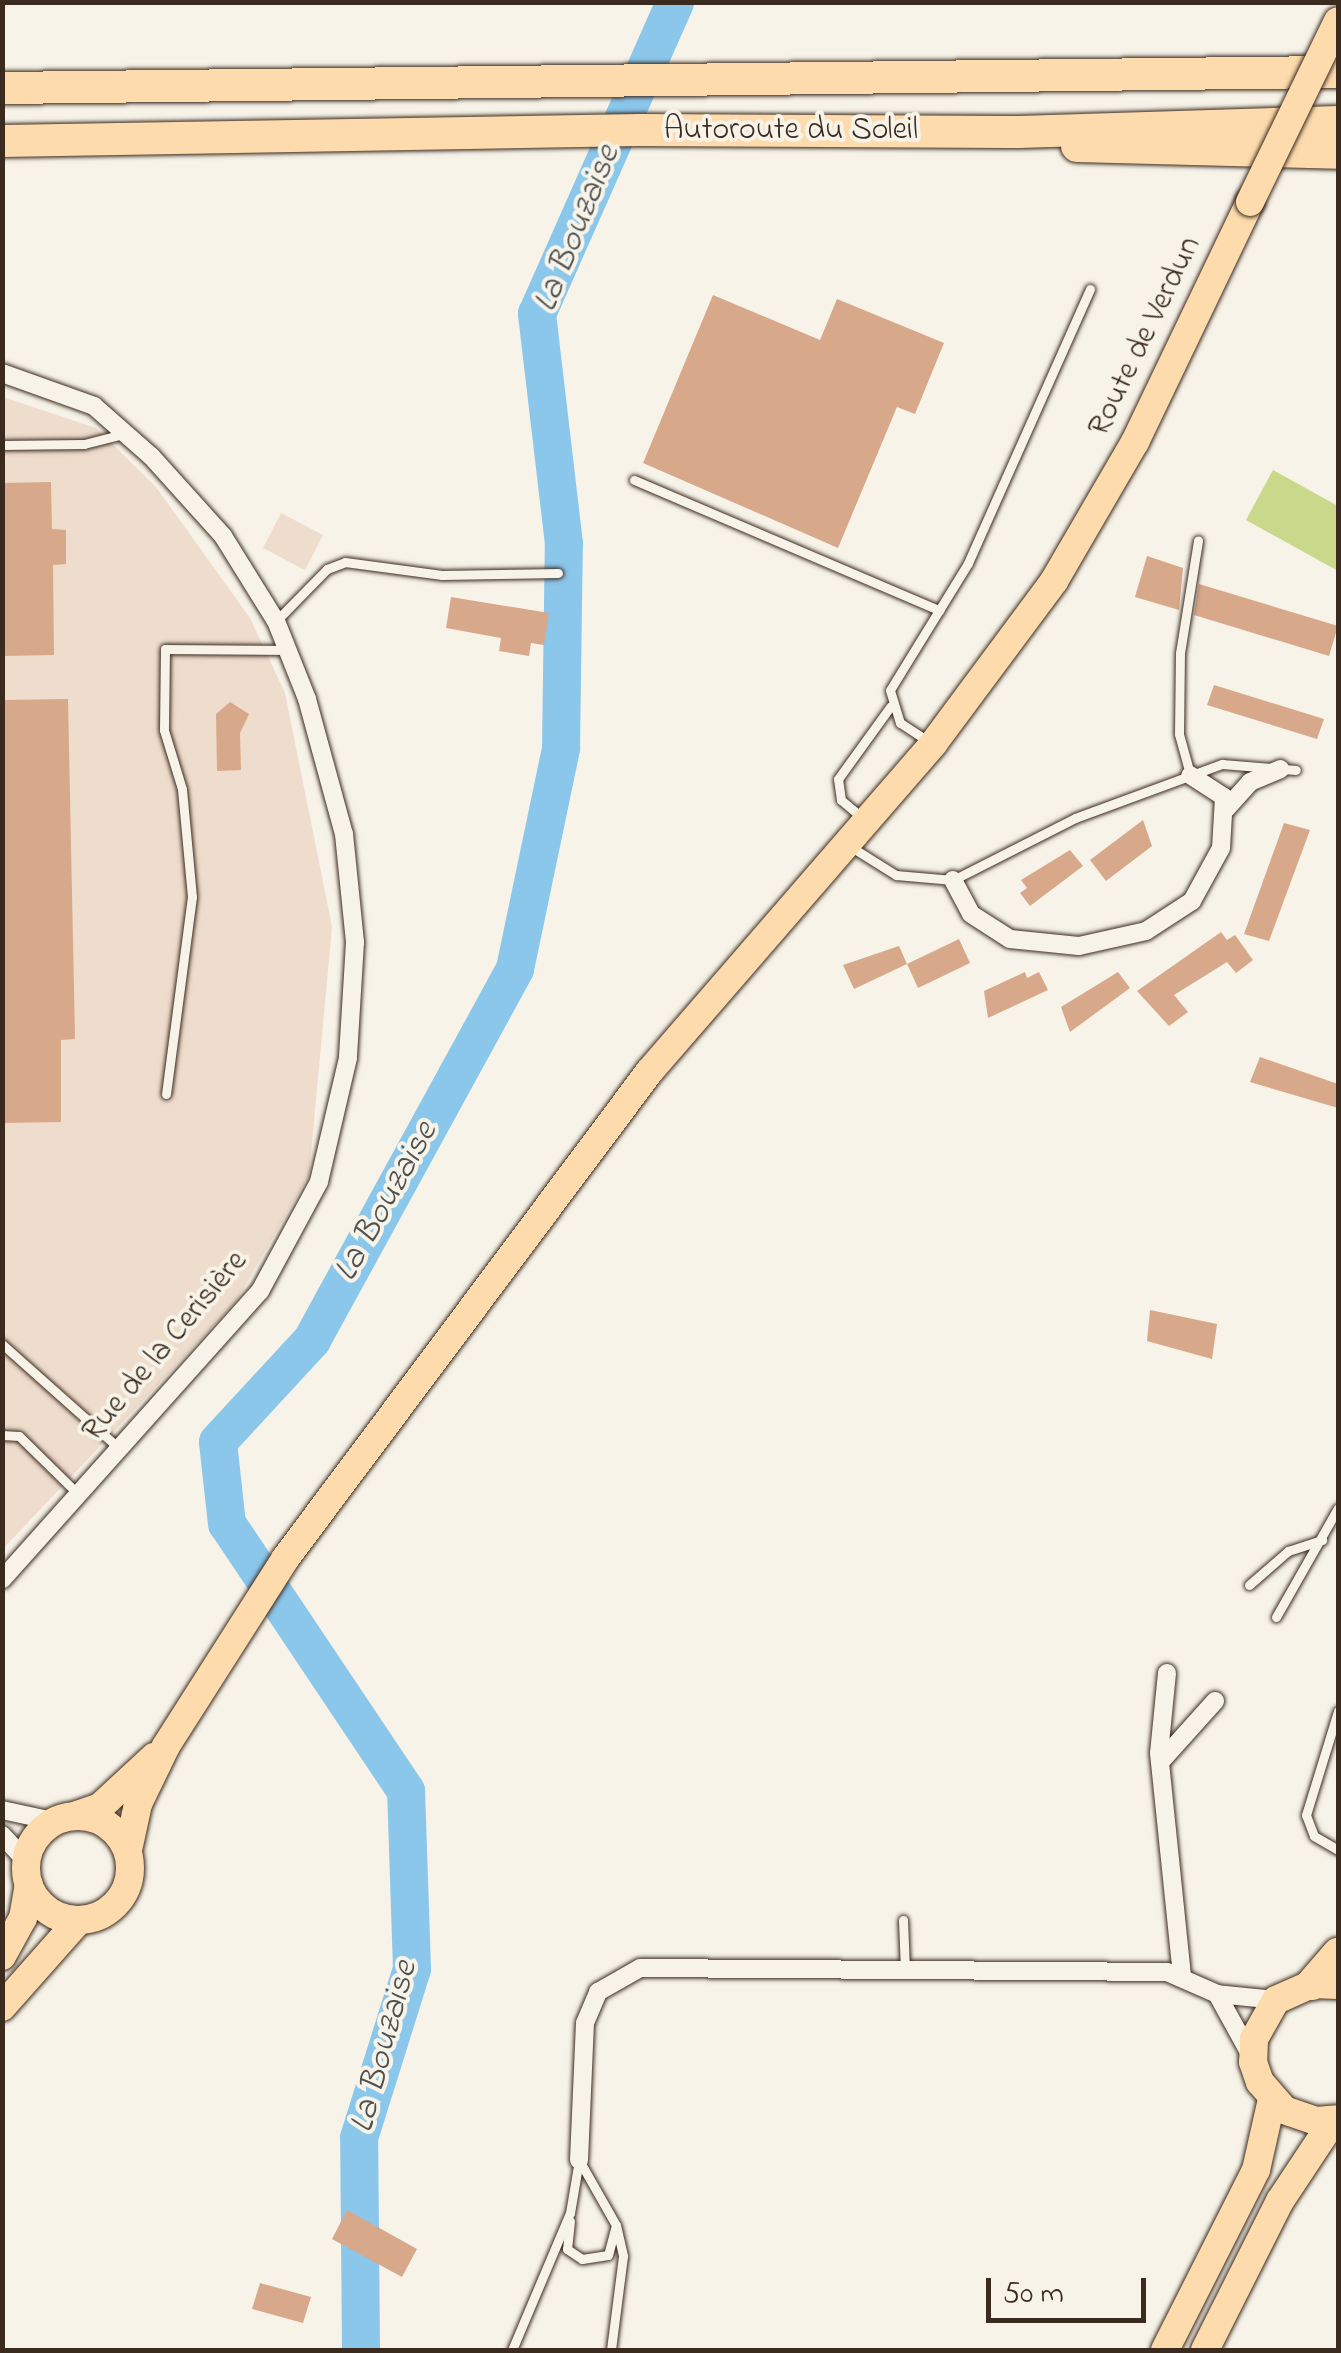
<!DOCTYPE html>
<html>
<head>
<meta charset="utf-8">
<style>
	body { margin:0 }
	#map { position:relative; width:1341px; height:2353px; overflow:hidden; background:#f7f3e8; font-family:"Indie Flower",sans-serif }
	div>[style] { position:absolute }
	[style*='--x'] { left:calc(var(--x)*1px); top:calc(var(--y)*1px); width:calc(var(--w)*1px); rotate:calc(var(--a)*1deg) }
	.built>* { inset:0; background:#eedccc }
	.green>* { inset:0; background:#cad88c }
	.river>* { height:38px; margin:-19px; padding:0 19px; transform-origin:19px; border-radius:19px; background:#8ac7eb }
	.building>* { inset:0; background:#d8a88a }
	.roads { filter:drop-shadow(0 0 2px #3b2a1e) drop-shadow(0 0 2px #3b2a1e) }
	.lane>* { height:9px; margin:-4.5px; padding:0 4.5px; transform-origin:4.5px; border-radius:4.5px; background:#f7f3e8 }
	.street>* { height:18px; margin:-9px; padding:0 9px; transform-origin:9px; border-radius:9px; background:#f7f3e8 }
	.primary>* { height:28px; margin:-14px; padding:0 14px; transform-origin:14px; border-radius:14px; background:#fddbac }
	.primary>.ring { margin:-14px; padding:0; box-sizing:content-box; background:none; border:28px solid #fddbac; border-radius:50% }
	.highway>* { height:32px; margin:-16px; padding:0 16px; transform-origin:16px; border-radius:16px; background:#fddbac }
	.bridges { filter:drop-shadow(0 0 2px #3b2a1e) drop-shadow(0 0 2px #3b2a1e) }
	.primary-bridge>* { height:28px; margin:-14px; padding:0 14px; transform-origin:14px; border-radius:14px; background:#fddbac }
	span { translate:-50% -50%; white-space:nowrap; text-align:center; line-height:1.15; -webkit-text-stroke:8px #f7f3e8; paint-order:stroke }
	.street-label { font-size:32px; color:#3b2a1e }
	.water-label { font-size:35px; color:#4f5151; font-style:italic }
	.frame { position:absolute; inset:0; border:5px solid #3b2a1e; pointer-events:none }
	.scale { position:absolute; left:986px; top:2278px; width:160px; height:45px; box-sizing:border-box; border:5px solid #3b2a1e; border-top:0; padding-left:12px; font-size:30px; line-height:35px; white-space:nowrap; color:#3b2a1e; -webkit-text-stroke:8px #f7f3e8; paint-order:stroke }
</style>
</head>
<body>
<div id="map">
	<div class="built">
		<i style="clip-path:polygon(3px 397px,96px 428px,156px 487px,250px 618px,285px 693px,332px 927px,309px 1175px,235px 1303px,3px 1549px)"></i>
		<i style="clip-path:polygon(281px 513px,323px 535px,305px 570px,263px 548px)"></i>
	</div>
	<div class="green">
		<i style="clip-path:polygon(1273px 470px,1338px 506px,1338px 571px,1246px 520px)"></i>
	</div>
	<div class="river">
		<i style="--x:361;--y:2350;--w:212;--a:-90.5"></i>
		<i style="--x:359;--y:2138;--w:177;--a:-72.6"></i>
		<i style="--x:412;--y:1969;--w:178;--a:-91.9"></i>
		<i style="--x:406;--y:1791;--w:321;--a:-123.8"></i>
		<i style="--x:227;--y:1524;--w:82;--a:-96.3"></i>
		<i style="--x:218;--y:1442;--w:139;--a:-47.3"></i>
		<i style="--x:312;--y:1340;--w:423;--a:-61.3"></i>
		<i style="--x:515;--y:969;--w:226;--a:-78.2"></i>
		<i style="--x:561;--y:748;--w:204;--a:-89.2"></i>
		<i style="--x:564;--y:544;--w:232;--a:-96.7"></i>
		<i style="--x:537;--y:314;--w:341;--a:-66.1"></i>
	</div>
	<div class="building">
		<i style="clip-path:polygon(713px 295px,820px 340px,837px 299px,944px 343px,915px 414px,897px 407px,838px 548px,643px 463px)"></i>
		<i style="clip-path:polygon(51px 482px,52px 529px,66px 530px,66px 564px,53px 565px,54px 655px,2px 656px,2px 483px)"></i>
		<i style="clip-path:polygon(1147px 556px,1183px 568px,1179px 610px,1135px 597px)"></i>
		<i style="clip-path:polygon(1199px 584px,1338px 626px,1329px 656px,1194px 615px)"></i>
		<i style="clip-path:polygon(451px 597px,549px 613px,544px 645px,531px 643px,529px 656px,499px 651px,501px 638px,446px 628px)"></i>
		<i style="clip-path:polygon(1214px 685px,1324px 719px,1317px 739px,1207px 705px)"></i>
		<i style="clip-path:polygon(68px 699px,75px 1039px,61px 1040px,61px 1122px,2px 1123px,2px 700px)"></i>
		<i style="clip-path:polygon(230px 702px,249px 714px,240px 733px,241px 770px,217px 771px,216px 714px)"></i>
		<i style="clip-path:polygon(1143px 820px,1152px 846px,1106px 881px,1090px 860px)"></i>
		<i style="clip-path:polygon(1284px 823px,1310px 830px,1269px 941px,1244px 934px)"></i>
		<i style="clip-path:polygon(1070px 850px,1083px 866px,1030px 906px,1020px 893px,1027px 888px,1021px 880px)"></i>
		<i style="clip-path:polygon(1221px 932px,1227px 940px,1235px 935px,1253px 960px,1236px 973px,1227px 962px,1174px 995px,1188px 1012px,1169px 1026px,1137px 991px)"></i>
		<i style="clip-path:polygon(959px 939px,970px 963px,918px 988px,907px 964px,854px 989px,843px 965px,899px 946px,907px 964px)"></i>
		<i style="clip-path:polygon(1025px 972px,1027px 978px,1039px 972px,1048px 990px,988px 1018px,984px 991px)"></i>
		<i style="clip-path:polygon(1118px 972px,1130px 988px,1070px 1032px,1061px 1007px)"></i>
		<i style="clip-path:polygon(1260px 1057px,1338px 1084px,1338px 1108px,1250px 1082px)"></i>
		<i style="clip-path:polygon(1150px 1310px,1217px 1324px,1212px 1359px,1147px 1341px)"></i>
		<i style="clip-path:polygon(347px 2210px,417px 2249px,402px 2277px,332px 2239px)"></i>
		<i style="clip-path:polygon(260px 2283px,311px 2297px,303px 2323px,252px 2309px)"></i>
	</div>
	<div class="roads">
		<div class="lane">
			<i style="--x:2;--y:445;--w:82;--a:-0.7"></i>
			<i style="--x:84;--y:444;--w:40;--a:-14.4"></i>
			<i style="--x:634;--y:480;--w:332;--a:23.1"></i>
			<i style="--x:276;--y:621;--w:73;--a:-45.6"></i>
			<i style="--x:327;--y:569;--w:19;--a:-21"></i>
			<i style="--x:345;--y:562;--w:98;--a:7.6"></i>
			<i style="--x:442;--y:575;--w:116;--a:-1"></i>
			<i style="--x:931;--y:743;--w:37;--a:-147"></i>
			<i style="--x:900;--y:723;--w:34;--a:-107"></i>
			<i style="--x:890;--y:690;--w:149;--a:-58.4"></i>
			<i style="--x:968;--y:563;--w:300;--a:-66"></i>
			<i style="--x:1190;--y:774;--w:41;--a:-105.4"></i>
			<i style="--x:1179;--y:734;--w:81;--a:-89.3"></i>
			<i style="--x:1180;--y:653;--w:114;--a:-80.9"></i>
			<i style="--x:865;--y:820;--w:31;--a:-140"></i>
			<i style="--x:841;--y:800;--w:21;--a:-98"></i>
			<i style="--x:838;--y:779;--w:89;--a:-54.2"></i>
			<i style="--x:848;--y:845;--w:57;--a:32"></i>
			<i style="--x:896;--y:875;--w:57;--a:5"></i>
			<i style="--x:953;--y:880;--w:137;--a:-26.9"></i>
			<i style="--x:1075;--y:818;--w:157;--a:-20.2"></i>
			<i style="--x:1222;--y:764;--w:74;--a:4.6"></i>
			<i style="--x:166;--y:1094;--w:199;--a:-82.5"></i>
			<i style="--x:192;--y:897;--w:108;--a:-95.3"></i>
			<i style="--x:182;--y:789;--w:62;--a:-107"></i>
			<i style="--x:164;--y:730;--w:81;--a:-89.3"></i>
			<i style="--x:165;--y:649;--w:123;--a:0.5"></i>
			<i style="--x:2;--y:1344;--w:158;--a:41.7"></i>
			<i style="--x:2;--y:1435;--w:17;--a:3"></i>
			<i style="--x:19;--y:1436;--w:84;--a:44.5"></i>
			<i style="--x:1249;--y:1585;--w:52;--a:-41.1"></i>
			<i style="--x:1288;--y:1551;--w:36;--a:-18"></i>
			<i style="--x:1276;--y:1617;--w:125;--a:-60.4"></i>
			<i style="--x:1338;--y:1711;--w:109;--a:107.1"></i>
			<i style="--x:1306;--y:1815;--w:22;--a:69"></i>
			<i style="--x:1314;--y:1836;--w:28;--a:30"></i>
			<i style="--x:903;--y:1920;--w:50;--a:87.7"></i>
			<i style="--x:579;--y:2160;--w:75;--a:60.4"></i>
			<i style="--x:616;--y:2225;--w:32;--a:77"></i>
			<i style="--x:623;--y:2256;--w:95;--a:97.3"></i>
			<i style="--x:570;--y:2221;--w:28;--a:96"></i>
			<i style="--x:567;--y:2249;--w:18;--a:34"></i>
			<i style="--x:582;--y:2259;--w:26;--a:-9"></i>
			<i style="--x:608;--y:2255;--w:28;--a:-75"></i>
			<i style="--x:512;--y:2350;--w:149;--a:-67.1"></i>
			<i style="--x:570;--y:2213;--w:54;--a:-80.4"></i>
		</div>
		<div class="street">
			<i style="--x:2;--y:373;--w:98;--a:19.7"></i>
			<i style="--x:94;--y:406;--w:76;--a:41.3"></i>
			<i style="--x:151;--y:456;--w:108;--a:48"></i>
			<i style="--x:223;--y:536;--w:100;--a:58.1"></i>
			<i style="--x:276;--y:621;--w:84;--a:68.3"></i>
			<i style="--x:307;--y:699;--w:140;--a:74.7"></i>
			<i style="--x:344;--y:834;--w:109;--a:84.2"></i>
			<i style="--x:355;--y:942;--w:116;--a:93.5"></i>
			<i style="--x:348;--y:1058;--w:127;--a:103.2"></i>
			<i style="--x:319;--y:1182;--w:124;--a:118.4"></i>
			<i style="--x:260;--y:1291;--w:387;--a:131.8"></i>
			<i style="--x:1226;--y:809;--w:36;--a:-48"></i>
			<i style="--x:1250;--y:782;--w:33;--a:-23"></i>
			<i style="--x:953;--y:880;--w:38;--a:62"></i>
			<i style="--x:971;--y:914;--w:46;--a:32.7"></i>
			<i style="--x:1010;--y:939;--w:69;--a:5.8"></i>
			<i style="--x:1079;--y:946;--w:69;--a:-12.6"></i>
			<i style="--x:1146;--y:931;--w:55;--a:-33.1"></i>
			<i style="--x:1192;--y:901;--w:60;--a:-61.3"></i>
			<i style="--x:1221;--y:848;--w:51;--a:-86.6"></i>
			<i style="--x:1224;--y:797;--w:40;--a:-147.1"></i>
			<i style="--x:1167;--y:1673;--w:80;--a:95.7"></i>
			<i style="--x:1159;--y:1753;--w:223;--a:84.1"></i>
			<i style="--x:1163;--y:1759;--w:78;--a:-48.1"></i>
			<i style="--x:2;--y:1810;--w:52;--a:12.2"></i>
			<i style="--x:2;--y:1835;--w:35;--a:47"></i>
			<i style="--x:1217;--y:1994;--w:59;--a:5.8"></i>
			<i style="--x:579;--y:2160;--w:137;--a:-87.5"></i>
			<i style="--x:585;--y:2023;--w:34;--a:-67"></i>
			<i style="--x:598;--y:1992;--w:48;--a:-29.7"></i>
			<i style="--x:640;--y:1968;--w:527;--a:0.43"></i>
			<i style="--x:1167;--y:1972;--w:55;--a:23.7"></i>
			<i style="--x:1217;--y:1994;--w:66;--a:61.1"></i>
		</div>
		<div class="primary">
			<i style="--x:77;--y:1815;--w:24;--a:-19"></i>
			<i style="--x:100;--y:1807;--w:74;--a:-42.8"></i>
			<i class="ring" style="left:26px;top:1816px;width:76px;height:76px"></i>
			<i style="--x:128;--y:1850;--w:47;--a:-77.7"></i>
			<i style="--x:138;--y:1804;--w:64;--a:-64.2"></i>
			<i style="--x:166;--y:1746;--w:222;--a:-57.5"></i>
			<i style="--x:285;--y:1559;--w:608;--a:-53.22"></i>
			<i style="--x:649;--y:1072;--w:434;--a:-49.1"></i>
			<i style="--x:933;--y:744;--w:203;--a:-53.4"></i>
			<i style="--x:1054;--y:581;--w:161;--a:-59.8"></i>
			<i style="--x:1135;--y:442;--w:266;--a:-64.4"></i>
			<i style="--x:2;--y:1956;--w:43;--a:-61.1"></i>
			<i style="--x:23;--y:1918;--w:34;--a:-80"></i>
			<i style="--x:1338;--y:1985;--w:26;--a:-178"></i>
			<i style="--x:1312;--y:1984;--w:39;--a:156"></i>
			<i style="--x:1276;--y:2000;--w:45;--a:119.4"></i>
			<i style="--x:1254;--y:2039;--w:23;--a:92"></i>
			<i style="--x:1253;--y:2062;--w:21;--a:71"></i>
			<i style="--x:1260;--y:2082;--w:37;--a:49"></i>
			<i style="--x:1284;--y:2110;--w:34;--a:19"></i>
			<i style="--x:1316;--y:2121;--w:22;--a:-5"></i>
			<i style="--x:2;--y:2007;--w:115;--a:-48.5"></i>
			<i style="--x:1165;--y:2350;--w:202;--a:-63.2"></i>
			<i style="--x:1256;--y:2170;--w:73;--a:-77.3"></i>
			<i style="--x:1205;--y:2350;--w:167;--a:-63.3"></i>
			<i style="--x:1280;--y:2201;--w:96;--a:-56.5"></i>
		</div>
		<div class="highway">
			<i style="--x:2;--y:88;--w:1336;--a:-0.69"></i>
			<i style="--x:2;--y:141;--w:637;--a:-0.99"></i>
			<i style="--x:639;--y:130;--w:380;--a:0.3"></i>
			<i style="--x:1019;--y:132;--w:319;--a:-1.8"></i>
			<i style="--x:1077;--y:146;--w:261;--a:1.5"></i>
			<i style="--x:1312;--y:1984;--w:40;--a:-49"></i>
		</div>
	</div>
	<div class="bridges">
		<div class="primary-bridge">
			<i style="--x:1250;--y:202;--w:201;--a:-64.1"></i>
		</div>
	</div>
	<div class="street-label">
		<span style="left:791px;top:131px">Autoroute du Soleil</span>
		<span style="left:1146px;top:337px;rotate:-64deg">Route de Verdun</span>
		<span style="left:166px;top:1347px;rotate:-50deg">Rue de la Cerisière</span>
	</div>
	<div class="water-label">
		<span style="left:578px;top:229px;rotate:-68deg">La Bouzaise</span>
		<span style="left:387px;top:1202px;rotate:-61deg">La Bouzaise</span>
		<span style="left:385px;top:2047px;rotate:-75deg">La Bouzaise</span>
	</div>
	<div class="frame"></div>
	<div class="scale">50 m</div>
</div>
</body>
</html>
